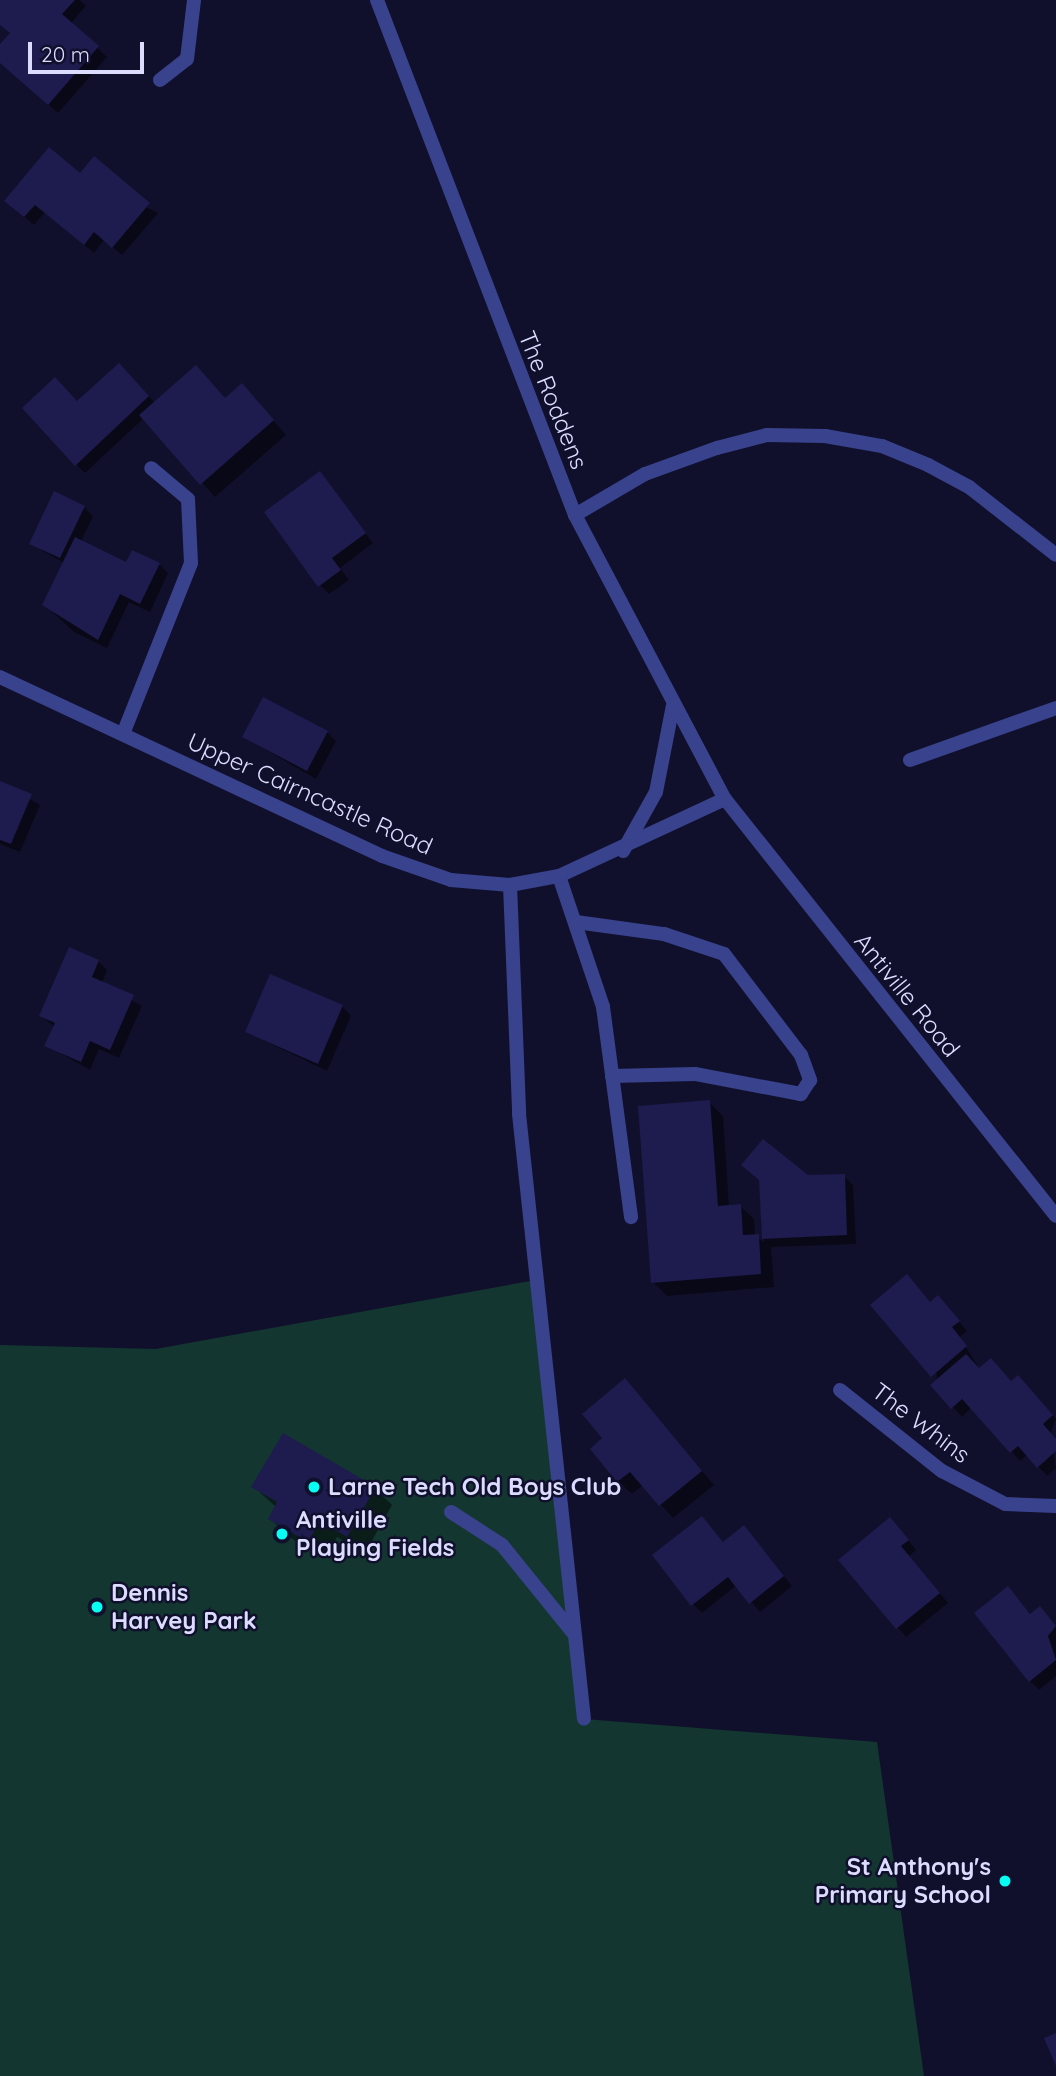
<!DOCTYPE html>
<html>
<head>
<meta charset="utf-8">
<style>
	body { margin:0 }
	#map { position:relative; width:1056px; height:2076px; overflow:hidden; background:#11102c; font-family:Quicksand,sans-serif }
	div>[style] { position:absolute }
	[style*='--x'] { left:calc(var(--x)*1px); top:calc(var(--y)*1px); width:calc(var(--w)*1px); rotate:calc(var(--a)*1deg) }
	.green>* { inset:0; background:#133730 }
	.shadow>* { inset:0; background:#0007 }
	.building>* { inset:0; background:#1e1b4e }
	.service>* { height:14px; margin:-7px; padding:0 7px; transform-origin:7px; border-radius:7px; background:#39428d }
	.pedestrian>* { height:14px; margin:-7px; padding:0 7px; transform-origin:7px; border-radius:7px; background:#39428d }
	.minor>* { height:14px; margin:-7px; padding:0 7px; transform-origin:7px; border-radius:7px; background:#39428d }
	.tertiary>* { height:14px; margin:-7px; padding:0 7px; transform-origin:7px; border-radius:7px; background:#39428d }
	.dots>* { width:19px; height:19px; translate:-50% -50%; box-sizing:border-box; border:4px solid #11102c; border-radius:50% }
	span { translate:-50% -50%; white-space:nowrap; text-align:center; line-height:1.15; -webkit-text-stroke:5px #11102c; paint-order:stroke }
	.street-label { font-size:24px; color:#dbdcff }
	.poi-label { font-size:24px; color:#dbdcff; font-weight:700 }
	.left { translate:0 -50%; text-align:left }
	.right { translate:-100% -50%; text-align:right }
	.scale { position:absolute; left:28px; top:42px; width:116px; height:32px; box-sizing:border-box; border:4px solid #dbdcff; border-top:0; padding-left:9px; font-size:21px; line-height:24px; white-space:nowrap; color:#dbdcff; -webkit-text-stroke:5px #11102c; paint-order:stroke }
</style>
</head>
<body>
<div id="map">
	<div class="green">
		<i style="clip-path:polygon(536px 1280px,584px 1719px,877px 1742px,924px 2076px,0 2076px,0 1345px,156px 1349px)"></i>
	</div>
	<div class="shadow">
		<i style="clip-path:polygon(0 0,80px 0,86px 6px,71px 23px,107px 57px,58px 113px,0 62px,0 47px,11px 34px,0 24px)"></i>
		<i style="clip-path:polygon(80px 175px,158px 213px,122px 255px,104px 240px,94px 253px,45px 212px,34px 225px,16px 210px)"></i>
		<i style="clip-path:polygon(128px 374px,155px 403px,255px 399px,286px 435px,215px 497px,144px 418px,85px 473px,76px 464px,78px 403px)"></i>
		<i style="clip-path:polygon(320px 473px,373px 543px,340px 568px,349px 580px,329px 594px,320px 585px)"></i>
		<i style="clip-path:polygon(84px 507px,93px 516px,81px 542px,127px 564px,159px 564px,168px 573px,150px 612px,129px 602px,107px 648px,74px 632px,44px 604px,64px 563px,31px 544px)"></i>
		<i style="clip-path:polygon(327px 732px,336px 741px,316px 779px,244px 737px)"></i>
		<i style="clip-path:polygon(0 782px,40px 805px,20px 852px,0 844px)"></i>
		<i style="clip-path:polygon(98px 961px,107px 970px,102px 983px,142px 1006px,119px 1058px,99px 1049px,90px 1070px,46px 1045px,55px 1027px,41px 1016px)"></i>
		<i style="clip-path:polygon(342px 1006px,351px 1016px,327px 1071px,247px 1032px)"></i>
		<i style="clip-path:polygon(709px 1102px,723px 1116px,729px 1206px,740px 1206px,754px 1219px,755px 1236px,764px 1242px,761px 1181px,743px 1165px,808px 1177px,844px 1176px,853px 1185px,856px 1244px,771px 1247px,774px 1287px,667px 1296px,653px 1282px)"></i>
		<i style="clip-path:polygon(931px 1304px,947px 1307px,967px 1331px,960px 1337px,980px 1370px,1027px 1386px,1056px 1419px,1050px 1434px,1056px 1468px,1047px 1476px,1027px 1455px,1020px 1461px,972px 1407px,962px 1417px,932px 1385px,937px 1381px)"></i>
		<i style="clip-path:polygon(625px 1381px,714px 1485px,673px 1518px,643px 1485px,632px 1494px,618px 1481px,605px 1438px)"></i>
		<i style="clip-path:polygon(254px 1487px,375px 1488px,392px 1505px,365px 1553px,337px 1537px,326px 1558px,287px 1536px,270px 1518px,276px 1507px)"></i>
		<i style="clip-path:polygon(702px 1518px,724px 1543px,753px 1537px,792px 1586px,760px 1612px,737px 1585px,702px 1613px,693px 1604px)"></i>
		<i style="clip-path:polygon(898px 1528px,916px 1550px,909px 1556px,948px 1603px,906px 1637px,840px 1560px)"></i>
		<i style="clip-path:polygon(1008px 1588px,1031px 1615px,1049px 1617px,1056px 1626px,1056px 1676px,1039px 1690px,1030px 1681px)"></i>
	</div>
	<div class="building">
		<i style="clip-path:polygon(0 0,75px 0,62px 14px,99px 46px,48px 105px,0 63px,0 44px,10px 33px,0 25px)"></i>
		<i style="clip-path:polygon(49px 147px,80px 173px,94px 156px,150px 203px,112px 248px,94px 232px,84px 245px,35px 205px,24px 217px,4px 201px)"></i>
		<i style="clip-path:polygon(119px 363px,149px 396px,75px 466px,22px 408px,55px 377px,77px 401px)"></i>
		<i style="clip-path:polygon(196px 365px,225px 398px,242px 383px,274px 420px,200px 485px,139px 415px)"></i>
		<i style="clip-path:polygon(320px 471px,366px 533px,332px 558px,341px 570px,318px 587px,264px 512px)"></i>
		<i style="clip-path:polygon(54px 491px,85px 506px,60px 558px,29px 544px)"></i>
		<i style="clip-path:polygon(75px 537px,126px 562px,132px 550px,160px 563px,140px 604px,120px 594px,98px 640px,42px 605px)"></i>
		<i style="clip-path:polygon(263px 697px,328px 731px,307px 771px,242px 737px)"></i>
		<i style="clip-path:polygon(0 781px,32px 794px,11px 844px,0 840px)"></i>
		<i style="clip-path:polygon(69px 947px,99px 960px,92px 977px,134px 995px,110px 1050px,90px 1041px,81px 1062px,44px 1046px,55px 1023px,39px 1016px)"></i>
		<i style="clip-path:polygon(270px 974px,343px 1005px,318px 1064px,245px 1032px)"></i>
		<i style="clip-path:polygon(710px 1100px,718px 1206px,741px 1204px,743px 1235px,759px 1234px,761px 1274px,651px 1283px,638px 1106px)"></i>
		<i style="clip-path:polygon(763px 1139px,808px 1175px,845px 1174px,847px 1235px,762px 1239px,759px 1180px,741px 1165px)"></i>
		<i style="clip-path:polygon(907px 1274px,930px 1302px,938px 1295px,960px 1321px,952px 1327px,967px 1346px,931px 1377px,870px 1305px)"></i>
		<i style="clip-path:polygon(966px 1354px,979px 1368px,991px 1358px,1011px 1381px,1018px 1375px,1053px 1415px,1043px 1424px,1056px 1439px,1056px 1451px,1037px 1468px,1018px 1446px,1010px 1453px,962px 1399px,951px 1409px,930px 1385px)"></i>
		<i style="clip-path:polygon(625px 1378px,702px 1471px,659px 1506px,630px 1472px,617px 1482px,590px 1449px,602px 1438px,582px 1414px)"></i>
		<i style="clip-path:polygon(283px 1433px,376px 1487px,347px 1537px,320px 1521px,308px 1542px,268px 1519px,277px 1502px,251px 1487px)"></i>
		<i style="clip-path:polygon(702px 1516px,723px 1542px,744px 1525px,784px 1576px,749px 1604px,728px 1577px,691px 1606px,652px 1555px)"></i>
		<i style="clip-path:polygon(890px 1517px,909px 1540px,901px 1546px,940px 1593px,896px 1629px,838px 1560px)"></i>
		<i style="clip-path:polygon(1008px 1586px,1030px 1614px,1040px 1606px,1056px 1626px,1048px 1636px,1056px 1660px,1029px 1682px,974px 1613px)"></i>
		<i style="clip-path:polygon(1056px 2033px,1056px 2066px,1044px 2038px)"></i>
	</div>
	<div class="service">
		<i style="--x:123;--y:734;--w:184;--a:-68.3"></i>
		<i style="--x:191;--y:563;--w:64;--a:-92.7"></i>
		<i style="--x:188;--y:499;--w:48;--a:-140"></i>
		<i style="--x:559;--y:876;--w:138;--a:71.4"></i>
		<i style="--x:603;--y:1007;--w:212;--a:82.4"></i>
		<i style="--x:510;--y:885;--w:229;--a:87.7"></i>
		<i style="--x:519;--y:1114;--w:608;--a:83.87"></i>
		<i style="--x:576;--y:922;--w:89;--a:7.8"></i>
		<i style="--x:664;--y:934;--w:63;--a:18.4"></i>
		<i style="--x:724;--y:954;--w:127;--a:52.7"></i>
		<i style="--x:801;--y:1055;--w:27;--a:70"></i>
		<i style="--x:810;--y:1080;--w:17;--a:123"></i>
		<i style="--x:801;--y:1094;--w:108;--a:-169.3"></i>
		<i style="--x:695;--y:1074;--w:83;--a:178.6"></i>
		<i style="--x:451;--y:1512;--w:61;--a:32.9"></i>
		<i style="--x:502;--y:1545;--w:114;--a:51"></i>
	</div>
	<div class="pedestrian">
		<i style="--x:910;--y:760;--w:155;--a:-19.6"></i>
	</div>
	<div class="minor">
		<i style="--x:160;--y:80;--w:34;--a:-38"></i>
		<i style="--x:187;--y:59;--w:59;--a:-83.2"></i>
		<i style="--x:840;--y:1390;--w:130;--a:38.5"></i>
		<i style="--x:942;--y:1471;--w:71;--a:27.6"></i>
		<i style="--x:1005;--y:1504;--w:51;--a:2.2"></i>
	</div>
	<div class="tertiary">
		<i style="--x:377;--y:0;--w:552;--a:68.97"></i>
		<i style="--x:575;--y:515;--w:321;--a:62.2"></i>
		<i style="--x:725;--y:799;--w:532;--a:51.56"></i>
		<i style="--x:575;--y:515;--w:81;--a:-30.4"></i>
		<i style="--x:645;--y:474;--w:77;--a:-19.9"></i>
		<i style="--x:717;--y:448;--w:52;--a:-14.6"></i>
		<i style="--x:767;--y:435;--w:58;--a:1"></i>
		<i style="--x:825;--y:436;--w:58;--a:10"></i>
		<i style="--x:882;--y:446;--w:50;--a:22.4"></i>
		<i style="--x:928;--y:465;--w:47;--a:28.2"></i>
		<i style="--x:969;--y:487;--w:110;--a:38"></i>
		<i style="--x:0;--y:677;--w:422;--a:25.1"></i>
		<i style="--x:382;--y:856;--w:73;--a:19.2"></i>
		<i style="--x:451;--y:880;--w:59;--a:4.8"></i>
		<i style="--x:510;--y:885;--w:50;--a:-10.4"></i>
		<i style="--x:559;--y:876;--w:183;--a:-24.9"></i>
		<i style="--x:623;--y:851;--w:68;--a:-60.8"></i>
		<i style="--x:656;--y:792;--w:89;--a:-78.9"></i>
	</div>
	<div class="dots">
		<i style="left:314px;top:1487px;background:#07fff3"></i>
		<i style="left:282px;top:1534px;background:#07fff3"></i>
		<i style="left:97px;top:1607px;background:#07fff3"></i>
		<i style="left:1005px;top:1881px;background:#07fff3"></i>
	</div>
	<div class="street-label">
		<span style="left:553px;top:400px;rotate:68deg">The Roddens</span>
		<span style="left:310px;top:794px;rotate:24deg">Upper Cairncastle Road</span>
		<span style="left:907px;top:995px;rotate:51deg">Antiville Road</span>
		<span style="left:921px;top:1423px;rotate:37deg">The Whins</span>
	</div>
	<div class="poi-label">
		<span class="left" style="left:328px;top:1487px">Larne Tech Old Boys Club</span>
		<span class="left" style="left:296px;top:1534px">Antiville<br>Playing Fields</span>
		<span class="left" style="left:111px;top:1607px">Dennis<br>Harvey Park</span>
		<span class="right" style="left:991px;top:1881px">St Anthony's<br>Primary School</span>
	</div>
	<div class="scale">20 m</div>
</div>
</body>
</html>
